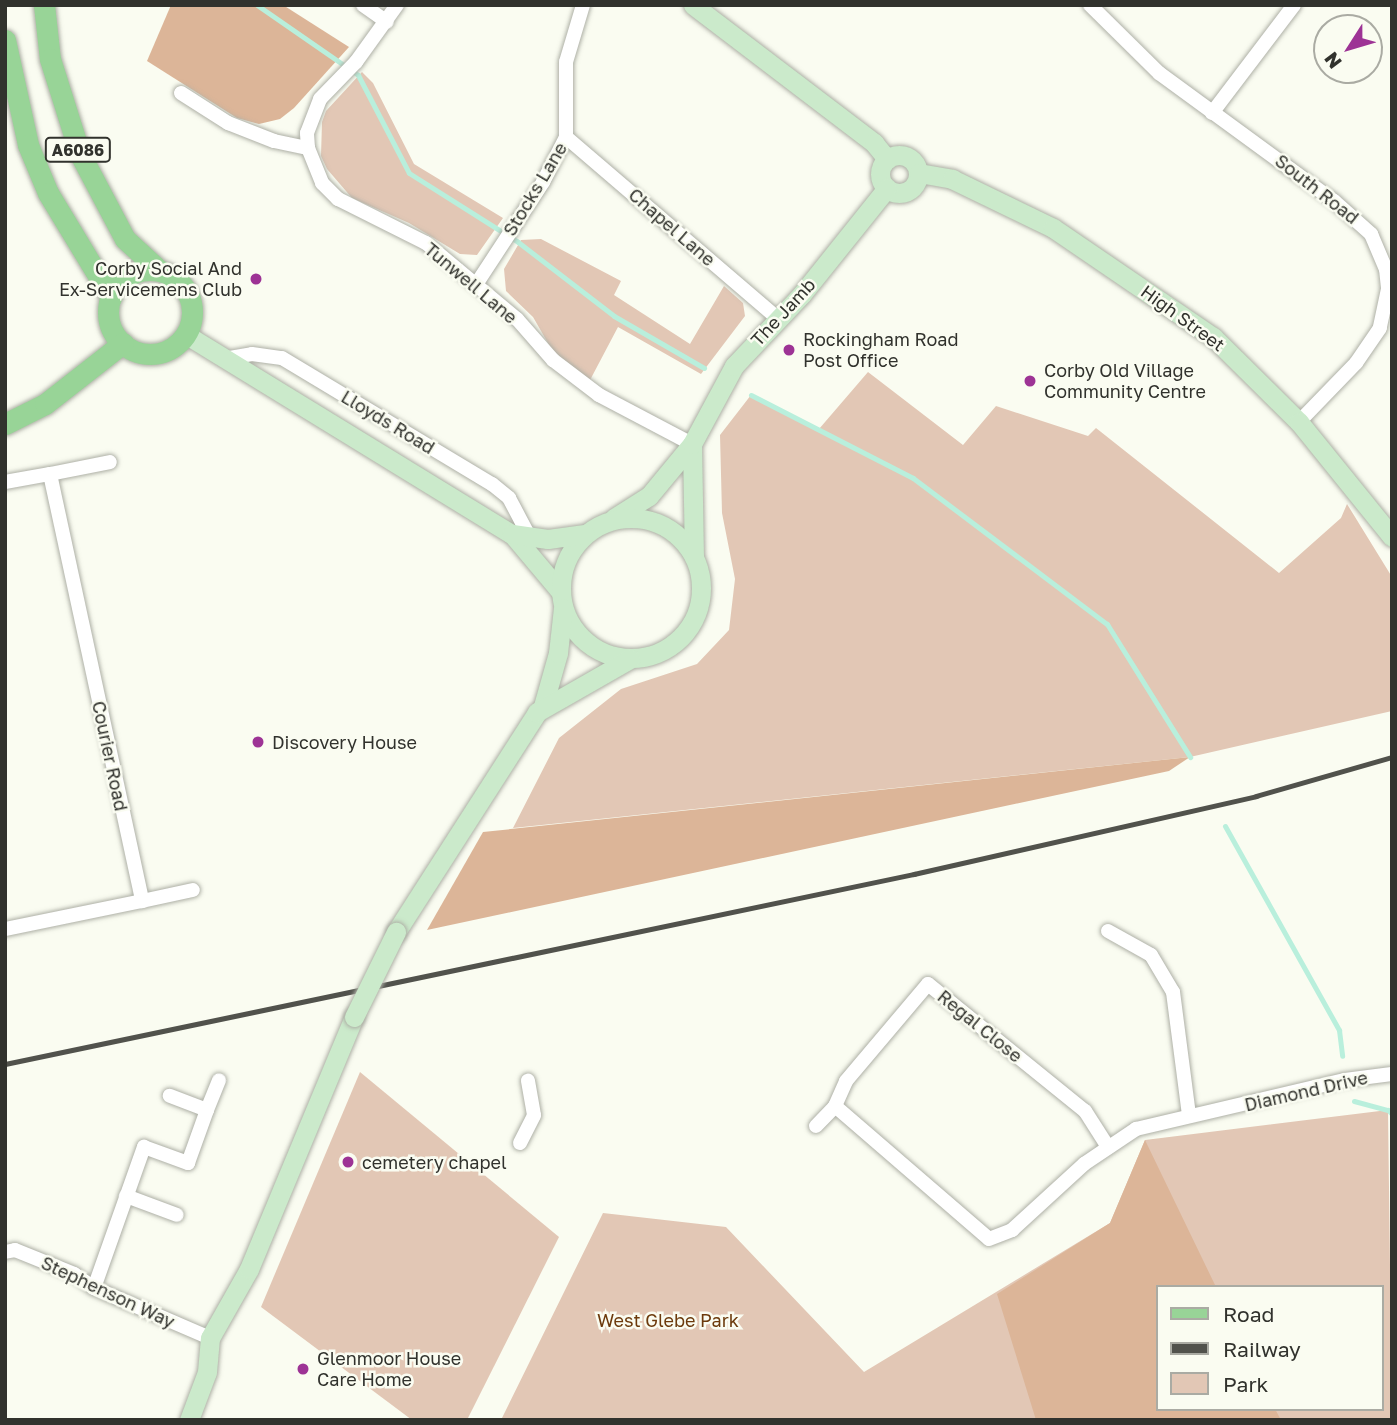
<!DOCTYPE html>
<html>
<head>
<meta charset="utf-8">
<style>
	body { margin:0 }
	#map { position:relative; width:1397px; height:1425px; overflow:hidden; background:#fafcf1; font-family:"Golos Text",sans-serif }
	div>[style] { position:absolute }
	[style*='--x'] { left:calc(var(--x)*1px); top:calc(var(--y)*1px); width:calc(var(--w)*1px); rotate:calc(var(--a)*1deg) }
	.green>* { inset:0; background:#e2c7b5 }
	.forest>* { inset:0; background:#dcb598 }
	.stream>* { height:5px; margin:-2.5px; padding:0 2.5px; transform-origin:2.5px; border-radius:2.5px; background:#b9efdc }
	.roads { filter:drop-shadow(0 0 2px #aeb0a6) drop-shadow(0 0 2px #aeb0a6) }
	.street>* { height:14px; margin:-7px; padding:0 7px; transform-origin:7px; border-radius:7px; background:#fff }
	.secondary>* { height:19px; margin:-9.5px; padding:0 9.5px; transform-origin:9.5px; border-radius:9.5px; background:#cbeacb }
	.secondary>.ring { margin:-9.5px; padding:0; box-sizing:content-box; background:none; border:19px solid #cbeacb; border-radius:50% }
	.primary>* { height:21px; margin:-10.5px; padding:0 10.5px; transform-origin:10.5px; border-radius:10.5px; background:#98d497 }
	.primary>.ring { margin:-10.5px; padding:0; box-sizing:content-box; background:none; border:21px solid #98d497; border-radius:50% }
	.rail>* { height:5px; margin:-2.5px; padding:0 2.5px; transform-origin:2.5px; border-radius:2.5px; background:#51524c }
	.bridges { filter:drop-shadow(0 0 2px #aeb0a6) drop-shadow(0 0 2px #aeb0a6) }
	.secondary-bridge>* { height:19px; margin:-9.5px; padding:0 9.5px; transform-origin:9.5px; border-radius:9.5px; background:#cbeacb }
	.dots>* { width:19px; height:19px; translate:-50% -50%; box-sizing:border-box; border:4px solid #fafcf1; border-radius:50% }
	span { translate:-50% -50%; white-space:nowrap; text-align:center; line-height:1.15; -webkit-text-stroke:5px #fafcf1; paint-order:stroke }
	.shield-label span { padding:2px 5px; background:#fafcf1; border:2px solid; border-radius:5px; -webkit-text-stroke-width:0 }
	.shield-label { font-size:16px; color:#31322d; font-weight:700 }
	.street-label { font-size:18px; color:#31322d }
	.poi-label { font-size:18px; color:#31322d }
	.right { translate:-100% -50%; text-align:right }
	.left { translate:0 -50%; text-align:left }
	.park-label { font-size:18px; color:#6c3a0c }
	.frame { position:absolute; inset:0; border:7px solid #31322d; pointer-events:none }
	.legend { position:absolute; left:1156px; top:1285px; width:228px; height:126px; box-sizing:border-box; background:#fafcf1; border:2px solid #aaaba3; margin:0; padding:9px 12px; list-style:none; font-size:21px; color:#31322d }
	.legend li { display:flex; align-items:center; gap:14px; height:35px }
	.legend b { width:35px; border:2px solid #aaaba3 }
	.north { position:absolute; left:1313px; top:14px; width:70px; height:70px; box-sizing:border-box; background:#fafcf1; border:2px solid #aaaba3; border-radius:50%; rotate:233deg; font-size:19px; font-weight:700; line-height:28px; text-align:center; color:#31322d }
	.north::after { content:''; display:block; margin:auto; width:24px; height:32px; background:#9d3395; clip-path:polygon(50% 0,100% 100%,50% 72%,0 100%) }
</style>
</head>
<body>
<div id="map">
	<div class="green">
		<i style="clip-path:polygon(362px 72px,373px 83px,414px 164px,503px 218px,477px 255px,460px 254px,409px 223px,352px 198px,327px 169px,321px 156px,322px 122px,326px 111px)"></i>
		<i style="clip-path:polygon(541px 239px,621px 281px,614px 295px,690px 344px,724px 286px,743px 303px,745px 316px,701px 374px,618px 327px,589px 382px,556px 357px,533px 317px,506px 291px,504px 269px,521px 240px)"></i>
		<i style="clip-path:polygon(868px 372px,963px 445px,996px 406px,1088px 436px,1096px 428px,1279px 573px,1341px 518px,1347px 504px,1392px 577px,1392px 711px,1190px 757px,513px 828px,559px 738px,621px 689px,697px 664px,729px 630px,735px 579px,722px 513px,720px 435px,751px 395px,819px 429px)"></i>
		<i style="clip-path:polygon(360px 1072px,559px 1237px,467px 1420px,412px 1420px,261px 1307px)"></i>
		<i style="clip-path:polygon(evenodd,1388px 1110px,1392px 1420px,501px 1420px,603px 1213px,726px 1227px,864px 1372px,1110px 1223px,1145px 1140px,1388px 1110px,1157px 1287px,1381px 1287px,1381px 1409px,1157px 1409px,1157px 1287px)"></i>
	</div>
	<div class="forest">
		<i style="clip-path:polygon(171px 5px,283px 5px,349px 47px,294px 108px,280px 119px,259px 124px,237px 118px,147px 61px)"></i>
		<i style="clip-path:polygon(1190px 757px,1169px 771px,427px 930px,483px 832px)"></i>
		<i style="clip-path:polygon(1145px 1140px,1216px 1287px,1157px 1287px,1157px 1409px,1275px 1409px,1281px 1420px,1036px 1420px,997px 1294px,1110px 1223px)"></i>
	</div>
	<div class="stream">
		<i style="--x:257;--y:5;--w:123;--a:34.7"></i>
		<i style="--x:358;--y:75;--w:110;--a:62.5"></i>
		<i style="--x:409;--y:173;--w:129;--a:32.3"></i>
		<i style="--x:518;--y:242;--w:121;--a:37.6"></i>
		<i style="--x:614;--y:316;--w:104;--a:30"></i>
		<i style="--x:751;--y:395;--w:182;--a:27.1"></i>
		<i style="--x:913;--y:478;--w:243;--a:37"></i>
		<i style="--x:1107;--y:624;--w:157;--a:58"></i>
		<i style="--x:1225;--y:826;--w:234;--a:60.8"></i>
		<i style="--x:1339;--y:1030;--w:26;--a:83"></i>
		<i style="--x:1354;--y:1101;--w:35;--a:15"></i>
		<i style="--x:1388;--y:1110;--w:6;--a:45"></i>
	</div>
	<div class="roads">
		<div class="street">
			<i style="--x:363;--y:5;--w:29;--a:35"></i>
			<i style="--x:1090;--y:5;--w:97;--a:44.6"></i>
			<i style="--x:1159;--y:73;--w:217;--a:36.2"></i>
			<i style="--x:1334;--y:201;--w:50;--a:41.7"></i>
			<i style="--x:1371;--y:234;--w:38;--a:67"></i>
			<i style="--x:1386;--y:269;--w:20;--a:84"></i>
			<i style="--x:1388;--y:289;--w:40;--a:102"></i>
			<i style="--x:1380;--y:328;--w:42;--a:124.4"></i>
			<i style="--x:1356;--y:363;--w:82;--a:134"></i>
			<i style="--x:181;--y:93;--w:56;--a:32.6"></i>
			<i style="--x:228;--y:123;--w:49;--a:21.4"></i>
			<i style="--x:274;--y:141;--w:35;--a:12"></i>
			<i style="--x:308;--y:148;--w:38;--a:68"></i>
			<i style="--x:322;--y:183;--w:23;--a:45"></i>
			<i style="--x:338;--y:199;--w:98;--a:26.6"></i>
			<i style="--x:426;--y:243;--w:119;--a:39.9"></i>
			<i style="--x:517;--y:319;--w:55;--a:48.7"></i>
			<i style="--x:553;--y:360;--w:58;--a:37.3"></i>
			<i style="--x:599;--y:395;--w:105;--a:27.8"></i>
			<i style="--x:1212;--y:113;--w:136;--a:-52.8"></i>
			<i style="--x:566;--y:137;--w:278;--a:40.6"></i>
			<i style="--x:308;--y:148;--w:15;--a:-94"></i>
			<i style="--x:307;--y:133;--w:36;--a:-69"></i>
			<i style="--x:320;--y:99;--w:52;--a:-45.8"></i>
			<i style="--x:356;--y:62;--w:70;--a:-54.3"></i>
			<i style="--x:477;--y:283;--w:121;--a:-56.8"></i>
			<i style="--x:543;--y:182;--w:51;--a:-62.9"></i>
			<i style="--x:566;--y:137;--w:75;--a:-90"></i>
			<i style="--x:566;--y:62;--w:59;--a:-73.4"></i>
			<i style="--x:224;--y:359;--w:28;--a:-10"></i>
			<i style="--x:252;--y:354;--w:30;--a:8"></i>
			<i style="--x:282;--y:358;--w:245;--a:31"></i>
			<i style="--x:492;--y:484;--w:22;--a:39"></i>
			<i style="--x:509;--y:498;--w:41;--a:62.2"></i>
			<i style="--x:50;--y:474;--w:61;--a:-11.3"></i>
			<i style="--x:5;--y:482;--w:46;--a:-10.1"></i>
			<i style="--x:50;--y:474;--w:437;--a:77.8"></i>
			<i style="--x:142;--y:901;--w:140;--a:168.4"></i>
			<i style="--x:142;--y:901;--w:52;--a:-12.2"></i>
			<i style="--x:1108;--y:931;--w:49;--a:29.2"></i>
			<i style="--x:1151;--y:955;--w:43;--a:59.3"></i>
			<i style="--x:1173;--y:992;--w:125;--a:82.6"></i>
			<i style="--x:835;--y:1106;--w:203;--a:40.8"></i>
			<i style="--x:989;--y:1239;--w:25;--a:-21"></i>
			<i style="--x:1012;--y:1230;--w:98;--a:-42.5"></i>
			<i style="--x:1084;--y:1164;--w:63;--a:-33.9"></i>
			<i style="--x:1136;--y:1129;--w:215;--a:-13.2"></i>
			<i style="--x:1345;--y:1080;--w:47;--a:-7.3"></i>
			<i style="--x:207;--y:1110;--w:32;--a:-68"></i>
			<i style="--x:816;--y:1126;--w:28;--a:-46"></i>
			<i style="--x:835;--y:1106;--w:27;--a:-66"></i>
			<i style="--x:846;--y:1081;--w:127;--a:-49.8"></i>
			<i style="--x:928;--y:984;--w:202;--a:39"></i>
			<i style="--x:1085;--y:1111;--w:43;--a:57.4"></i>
			<i style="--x:520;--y:1143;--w:31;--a:-63"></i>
			<i style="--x:534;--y:1115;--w:35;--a:-100"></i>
			<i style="--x:126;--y:1196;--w:54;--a:20.4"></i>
			<i style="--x:5;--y:1252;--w:10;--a:-11"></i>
			<i style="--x:15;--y:1250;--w:64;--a:22.1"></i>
			<i style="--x:74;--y:1274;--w:24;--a:35"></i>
			<i style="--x:94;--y:1288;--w:126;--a:23.3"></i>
			<i style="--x:94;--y:1288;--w:150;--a:-70.5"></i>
			<i style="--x:144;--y:1147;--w:47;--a:20"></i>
			<i style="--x:188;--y:1163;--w:56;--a:-70.3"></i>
			<i style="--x:207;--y:1110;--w:40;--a:-159"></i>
		</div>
		<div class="secondary">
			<i style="--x:693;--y:5;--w:228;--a:37.3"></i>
			<i style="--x:874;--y:143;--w:21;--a:51"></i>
			<i class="ring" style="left:880px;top:155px;width:19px;height:19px"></i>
			<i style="--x:919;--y:173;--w:34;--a:10"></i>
			<i style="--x:952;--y:179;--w:112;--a:25.9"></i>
			<i style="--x:1053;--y:228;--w:194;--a:34.3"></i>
			<i style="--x:1213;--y:337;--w:121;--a:44.7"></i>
			<i style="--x:1299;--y:422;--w:148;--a:51"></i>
			<i style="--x:185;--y:334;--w:383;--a:31.5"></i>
			<i style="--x:512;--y:534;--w:75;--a:49.9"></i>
			<i style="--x:692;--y:444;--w:113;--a:89"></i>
			<i style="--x:614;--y:518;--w:41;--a:-32.2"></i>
			<i style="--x:649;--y:496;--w:67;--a:-50.4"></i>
			<i style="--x:692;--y:444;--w:89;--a:-61.7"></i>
			<i style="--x:734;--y:366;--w:99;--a:-46.6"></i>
			<i style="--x:802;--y:294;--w:136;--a:-51.3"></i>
			<i class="ring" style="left:561px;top:518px;width:121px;height:121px"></i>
			<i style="--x:512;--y:534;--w:36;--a:8"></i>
			<i style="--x:548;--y:539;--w:37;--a:-8"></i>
			<i style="--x:543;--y:706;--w:55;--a:-74.2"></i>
			<i style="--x:558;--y:653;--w:45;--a:-83.7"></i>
			<i style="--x:396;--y:932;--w:261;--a:-57.3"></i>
			<i style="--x:537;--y:712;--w:107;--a:-29.7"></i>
			<i style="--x:189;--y:1420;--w:51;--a:-69.4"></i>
			<i style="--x:207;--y:1372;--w:34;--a:-85"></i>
			<i style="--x:210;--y:1338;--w:79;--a:-60.5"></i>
			<i style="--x:249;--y:1269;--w:273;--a:-67.4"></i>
		</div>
		<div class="primary">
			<i style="--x:44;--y:5;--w:54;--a:83.7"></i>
			<i style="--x:50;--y:59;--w:100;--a:72.5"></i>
			<i style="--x:80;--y:154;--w:96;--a:62.1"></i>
			<i style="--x:125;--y:239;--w:47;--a:42.4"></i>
			<i style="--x:5;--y:40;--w:107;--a:77.6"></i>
			<i style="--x:28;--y:145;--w:52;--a:67.4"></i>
			<i style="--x:48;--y:193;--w:122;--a:58.8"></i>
			<i class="ring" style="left:108px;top:270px;width:63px;height:63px"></i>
			<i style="--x:5;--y:424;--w:45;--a:-26.6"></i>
			<i style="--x:45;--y:404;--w:99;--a:-38"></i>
		</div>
	</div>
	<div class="rail">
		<i style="--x:5;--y:1064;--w:929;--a:-11.81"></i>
		<i style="--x:914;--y:874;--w:351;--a:-12.8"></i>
		<i style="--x:1256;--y:796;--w:141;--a:-16"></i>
	</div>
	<div class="bridges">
		<div class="secondary-bridge">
			<i style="--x:354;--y:1017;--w:95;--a:-63.7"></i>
		</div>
	</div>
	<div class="dots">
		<i style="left:256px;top:279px;background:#9d3395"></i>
		<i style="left:789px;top:350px;background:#9d3395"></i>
		<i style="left:1030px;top:381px;background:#9d3395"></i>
		<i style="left:258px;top:742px;background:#9d3395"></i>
		<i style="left:348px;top:1162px;background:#9d3395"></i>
		<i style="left:303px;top:1369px;background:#9d3395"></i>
	</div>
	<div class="shield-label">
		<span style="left:78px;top:150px">A6086</span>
	</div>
	<div class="street-label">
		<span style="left:535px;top:189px;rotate:-59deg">Stocks Lane</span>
		<span style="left:1317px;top:189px;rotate:38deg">South Road</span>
		<span style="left:672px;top:227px;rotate:41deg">Chapel Lane</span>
		<span style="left:471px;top:283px;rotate:40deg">Tunwell Lane</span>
		<span style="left:783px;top:312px;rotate:-47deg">The Jamb</span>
		<span style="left:1183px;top:318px;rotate:36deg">High Street</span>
		<span style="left:388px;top:422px;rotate:31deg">Lloyds Road</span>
		<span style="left:110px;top:756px;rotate:78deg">Courier Road</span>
		<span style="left:980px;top:1026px;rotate:39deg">Regal Close</span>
		<span style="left:1306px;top:1091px;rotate:-13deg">Diamond Drive</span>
		<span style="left:108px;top:1292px;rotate:25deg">Stephenson Way</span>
	</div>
	<div class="poi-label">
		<span class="right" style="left:242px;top:279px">Corby Social And<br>Ex-Servicemens Club</span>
		<span class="left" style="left:803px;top:350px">Rockingham Road<br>Post Office</span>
		<span class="left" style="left:1044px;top:381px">Corby Old Village<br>Community Centre</span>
		<span class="left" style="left:272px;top:742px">Discovery House</span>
		<span class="left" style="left:362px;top:1162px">cemetery chapel</span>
		<span class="left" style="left:317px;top:1369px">Glenmoor House<br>Care Home</span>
	</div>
	<div class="park-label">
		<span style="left:668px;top:1320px">West Glebe Park</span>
	</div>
	<div class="frame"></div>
	<ul class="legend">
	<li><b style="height:9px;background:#98d497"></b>Road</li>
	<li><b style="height:9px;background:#51524c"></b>Railway</li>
	<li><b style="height:19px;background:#e2c7b5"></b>Park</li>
	</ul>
	<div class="north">N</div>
</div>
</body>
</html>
